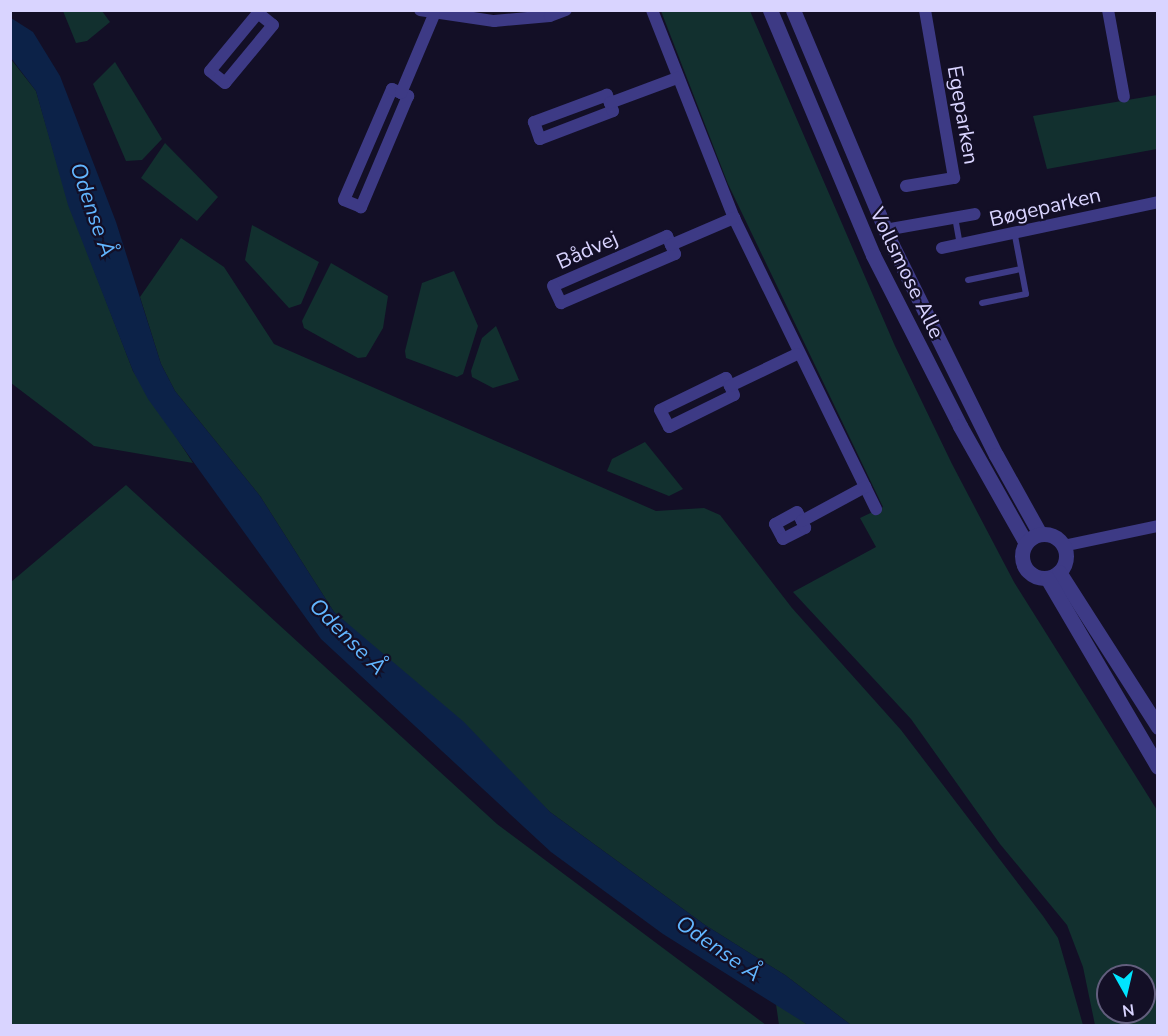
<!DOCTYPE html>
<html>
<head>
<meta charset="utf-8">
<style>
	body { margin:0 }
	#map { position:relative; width:1168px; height:1036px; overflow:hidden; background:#130f26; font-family:"Nunito Sans",sans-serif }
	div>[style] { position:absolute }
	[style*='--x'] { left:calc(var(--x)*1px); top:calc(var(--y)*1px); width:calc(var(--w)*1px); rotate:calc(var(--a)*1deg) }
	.green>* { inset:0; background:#12302f }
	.water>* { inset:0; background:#0c2248 }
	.service>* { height:6px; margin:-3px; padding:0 3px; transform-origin:3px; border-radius:3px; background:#3d3a85 }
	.minor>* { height:12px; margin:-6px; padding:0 6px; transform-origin:6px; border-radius:6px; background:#3d3a85 }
	.tertiary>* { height:15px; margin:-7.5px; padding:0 7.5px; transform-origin:7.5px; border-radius:7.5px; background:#3d3a85 }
	.tertiary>.ring { margin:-7.5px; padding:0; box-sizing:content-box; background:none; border:15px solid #3d3a85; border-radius:50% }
	span { translate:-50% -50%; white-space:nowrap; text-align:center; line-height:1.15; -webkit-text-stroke:4.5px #130f26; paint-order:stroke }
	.street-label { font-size:21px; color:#d9d4ff }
	.water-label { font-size:22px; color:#62b6ff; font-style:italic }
	.frame { position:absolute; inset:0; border:12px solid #d9d4ff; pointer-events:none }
	.north { position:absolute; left:1096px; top:964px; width:60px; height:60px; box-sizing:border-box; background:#130f26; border:2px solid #625e7d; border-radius:50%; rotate:172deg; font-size:16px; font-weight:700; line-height:24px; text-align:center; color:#d9d4ff }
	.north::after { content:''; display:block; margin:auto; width:21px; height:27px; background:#00e5ff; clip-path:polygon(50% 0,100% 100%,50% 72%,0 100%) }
</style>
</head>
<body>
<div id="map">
	<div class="green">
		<i style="clip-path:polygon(63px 11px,102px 11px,110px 22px,87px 41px,76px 43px)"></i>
		<i style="clip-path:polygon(evenodd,661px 11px,750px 11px,895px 346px,952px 464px,1014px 582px,1157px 810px,1157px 1025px,1095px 1025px,1083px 967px,1067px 925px,1000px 844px,911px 719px,793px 592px,876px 547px,860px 518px,883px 507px,728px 184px,661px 11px,1108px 976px,1144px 976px,1144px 1012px,1108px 1012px,1108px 976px)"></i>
		<i style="clip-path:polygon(10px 58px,36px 91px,69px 205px,133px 371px,193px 463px,94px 446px,11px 383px)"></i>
		<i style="clip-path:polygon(115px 62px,162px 139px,142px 160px,126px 161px,93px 84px)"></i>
		<i style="clip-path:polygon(1157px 95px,1157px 149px,1047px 169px,1033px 116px)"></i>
		<i style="clip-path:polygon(165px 143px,218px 197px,197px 221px,141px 178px)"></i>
		<i style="clip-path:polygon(252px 225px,319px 262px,301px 304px,289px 308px,245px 260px)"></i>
		<i style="clip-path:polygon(181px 238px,224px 267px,274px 344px,656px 511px,704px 508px,720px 515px,792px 608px,901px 730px,1043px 916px,1058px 938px,1083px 1025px,851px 1025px,785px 975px,705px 925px,550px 812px,334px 612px,260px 496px,175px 391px,161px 364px,140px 297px)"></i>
		<i style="clip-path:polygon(331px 263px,388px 296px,383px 328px,366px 357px,358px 358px,304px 328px,302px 321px)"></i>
		<i style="clip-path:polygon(454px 271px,478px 326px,463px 374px,457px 377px,406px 358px,405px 351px,422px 283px)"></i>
		<i style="clip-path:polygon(496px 326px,519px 380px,493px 388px,472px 377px,471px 371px,482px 338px)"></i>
		<i style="clip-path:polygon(645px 442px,683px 489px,669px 496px,607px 471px,612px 459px)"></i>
		<i style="clip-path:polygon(126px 485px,497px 824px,766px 1025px,11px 1025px,11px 582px)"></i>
		<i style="clip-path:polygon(776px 1004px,786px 1010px,808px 1025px,779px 1025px)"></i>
	</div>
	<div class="water">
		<i style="clip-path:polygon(11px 18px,33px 32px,60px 76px,116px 222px,161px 364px,175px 391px,260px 496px,334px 612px,464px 722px,550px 812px,705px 925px,785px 975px,851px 1025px,808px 1025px,663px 934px,551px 852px,321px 639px,148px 399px,133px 371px,68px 205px,36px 91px,11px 58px)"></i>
	</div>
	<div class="service">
		<i style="--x:955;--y:217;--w:28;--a:80"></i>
		<i style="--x:968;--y:280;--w:54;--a:-11.7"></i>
		<i style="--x:982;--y:303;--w:45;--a:-11.6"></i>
		<i style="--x:1026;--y:294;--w:59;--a:-100.7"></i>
	</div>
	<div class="minor">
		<i style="--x:420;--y:10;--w:75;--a:8.5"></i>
		<i style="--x:494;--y:21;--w:56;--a:-5.1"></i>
		<i style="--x:550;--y:16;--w:17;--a:-21"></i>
		<i style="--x:652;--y:10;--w:224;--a:68.5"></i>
		<i style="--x:734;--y:218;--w:324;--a:64"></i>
		<i style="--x:1108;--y:10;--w:88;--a:79.6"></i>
		<i style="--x:258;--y:13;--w:19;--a:39"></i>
		<i style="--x:273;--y:25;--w:75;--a:129.6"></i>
		<i style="--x:225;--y:83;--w:19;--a:-141"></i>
		<i style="--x:210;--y:71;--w:75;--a:-50.4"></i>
		<i style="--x:401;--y:93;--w:8;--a:23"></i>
		<i style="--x:408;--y:96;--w:121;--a:112.9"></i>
		<i style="--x:361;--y:207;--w:18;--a:-158"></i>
		<i style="--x:344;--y:200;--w:121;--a:-66.6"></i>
		<i style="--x:392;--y:89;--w:10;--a:24"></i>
		<i style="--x:401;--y:93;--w:85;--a:-67.1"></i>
		<i style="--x:610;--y:103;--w:9;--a:-111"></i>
		<i style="--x:607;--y:95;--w:78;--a:159.7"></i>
		<i style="--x:534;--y:122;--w:18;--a:71"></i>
		<i style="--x:540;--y:139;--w:78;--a:-21"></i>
		<i style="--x:613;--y:111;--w:9;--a:-111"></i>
		<i style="--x:610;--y:103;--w:72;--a:-20.5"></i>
		<i style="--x:906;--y:186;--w:49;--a:-9.5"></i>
		<i style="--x:954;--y:178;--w:170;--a:-99.8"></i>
		<i style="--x:885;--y:230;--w:91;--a:-10.1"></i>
		<i style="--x:671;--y:245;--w:10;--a:-114"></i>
		<i style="--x:667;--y:236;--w:124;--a:156.3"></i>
		<i style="--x:553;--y:286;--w:19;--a:65"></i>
		<i style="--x:561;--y:303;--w:124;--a:-23.3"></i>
		<i style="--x:675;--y:254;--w:10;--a:-114"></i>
		<i style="--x:671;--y:245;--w:69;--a:-23.2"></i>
		<i style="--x:942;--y:248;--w:221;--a:-12"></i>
		<i style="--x:730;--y:386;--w:9;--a:-117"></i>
		<i style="--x:726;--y:378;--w:73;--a:154.1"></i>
		<i style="--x:660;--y:410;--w:19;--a:62"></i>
		<i style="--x:669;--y:427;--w:72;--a:-26.2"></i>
		<i style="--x:734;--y:395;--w:10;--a:-114"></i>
		<i style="--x:730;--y:386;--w:74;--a:-25.5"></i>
		<i style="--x:802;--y:521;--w:10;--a:-119"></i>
		<i style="--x:797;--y:512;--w:25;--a:151"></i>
		<i style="--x:775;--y:524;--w:17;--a:62"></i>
		<i style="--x:783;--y:539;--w:25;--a:-27"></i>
		<i style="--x:805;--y:528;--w:8;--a:-113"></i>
		<i style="--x:802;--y:521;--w:72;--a:-28.4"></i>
		<i style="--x:1063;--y:546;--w:97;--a:-11.9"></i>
	</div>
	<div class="tertiary">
		<i style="--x:770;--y:10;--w:266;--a:67.2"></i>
		<i style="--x:873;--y:255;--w:192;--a:63"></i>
		<i style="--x:960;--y:426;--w:134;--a:60.6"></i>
		<i style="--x:793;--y:10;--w:255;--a:67.2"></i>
		<i style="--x:892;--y:245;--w:234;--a:63.7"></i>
		<i style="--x:996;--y:455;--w:90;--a:60.9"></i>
		<i class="ring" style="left:1022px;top:534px;width:29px;height:29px"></i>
		<i style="--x:1059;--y:572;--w:184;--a:57.4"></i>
		<i style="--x:1047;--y:578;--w:219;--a:59.6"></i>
	</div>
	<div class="street-label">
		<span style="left:963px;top:115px;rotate:80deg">Egeparken</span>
		<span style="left:1045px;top:207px;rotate:-13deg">Bøgeparken</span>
		<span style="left:587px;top:250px;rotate:-24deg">Bådvej</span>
		<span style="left:907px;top:273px;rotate:64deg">Vollsmose Alle</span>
	</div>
	<div class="water-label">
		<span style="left:92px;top:210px;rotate:71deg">Odense Å</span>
		<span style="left:347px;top:637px;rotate:45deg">Odense Å</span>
		<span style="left:718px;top:949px;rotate:35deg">Odense Å</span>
	</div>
	<div class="frame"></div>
	<div class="north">N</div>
</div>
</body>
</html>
